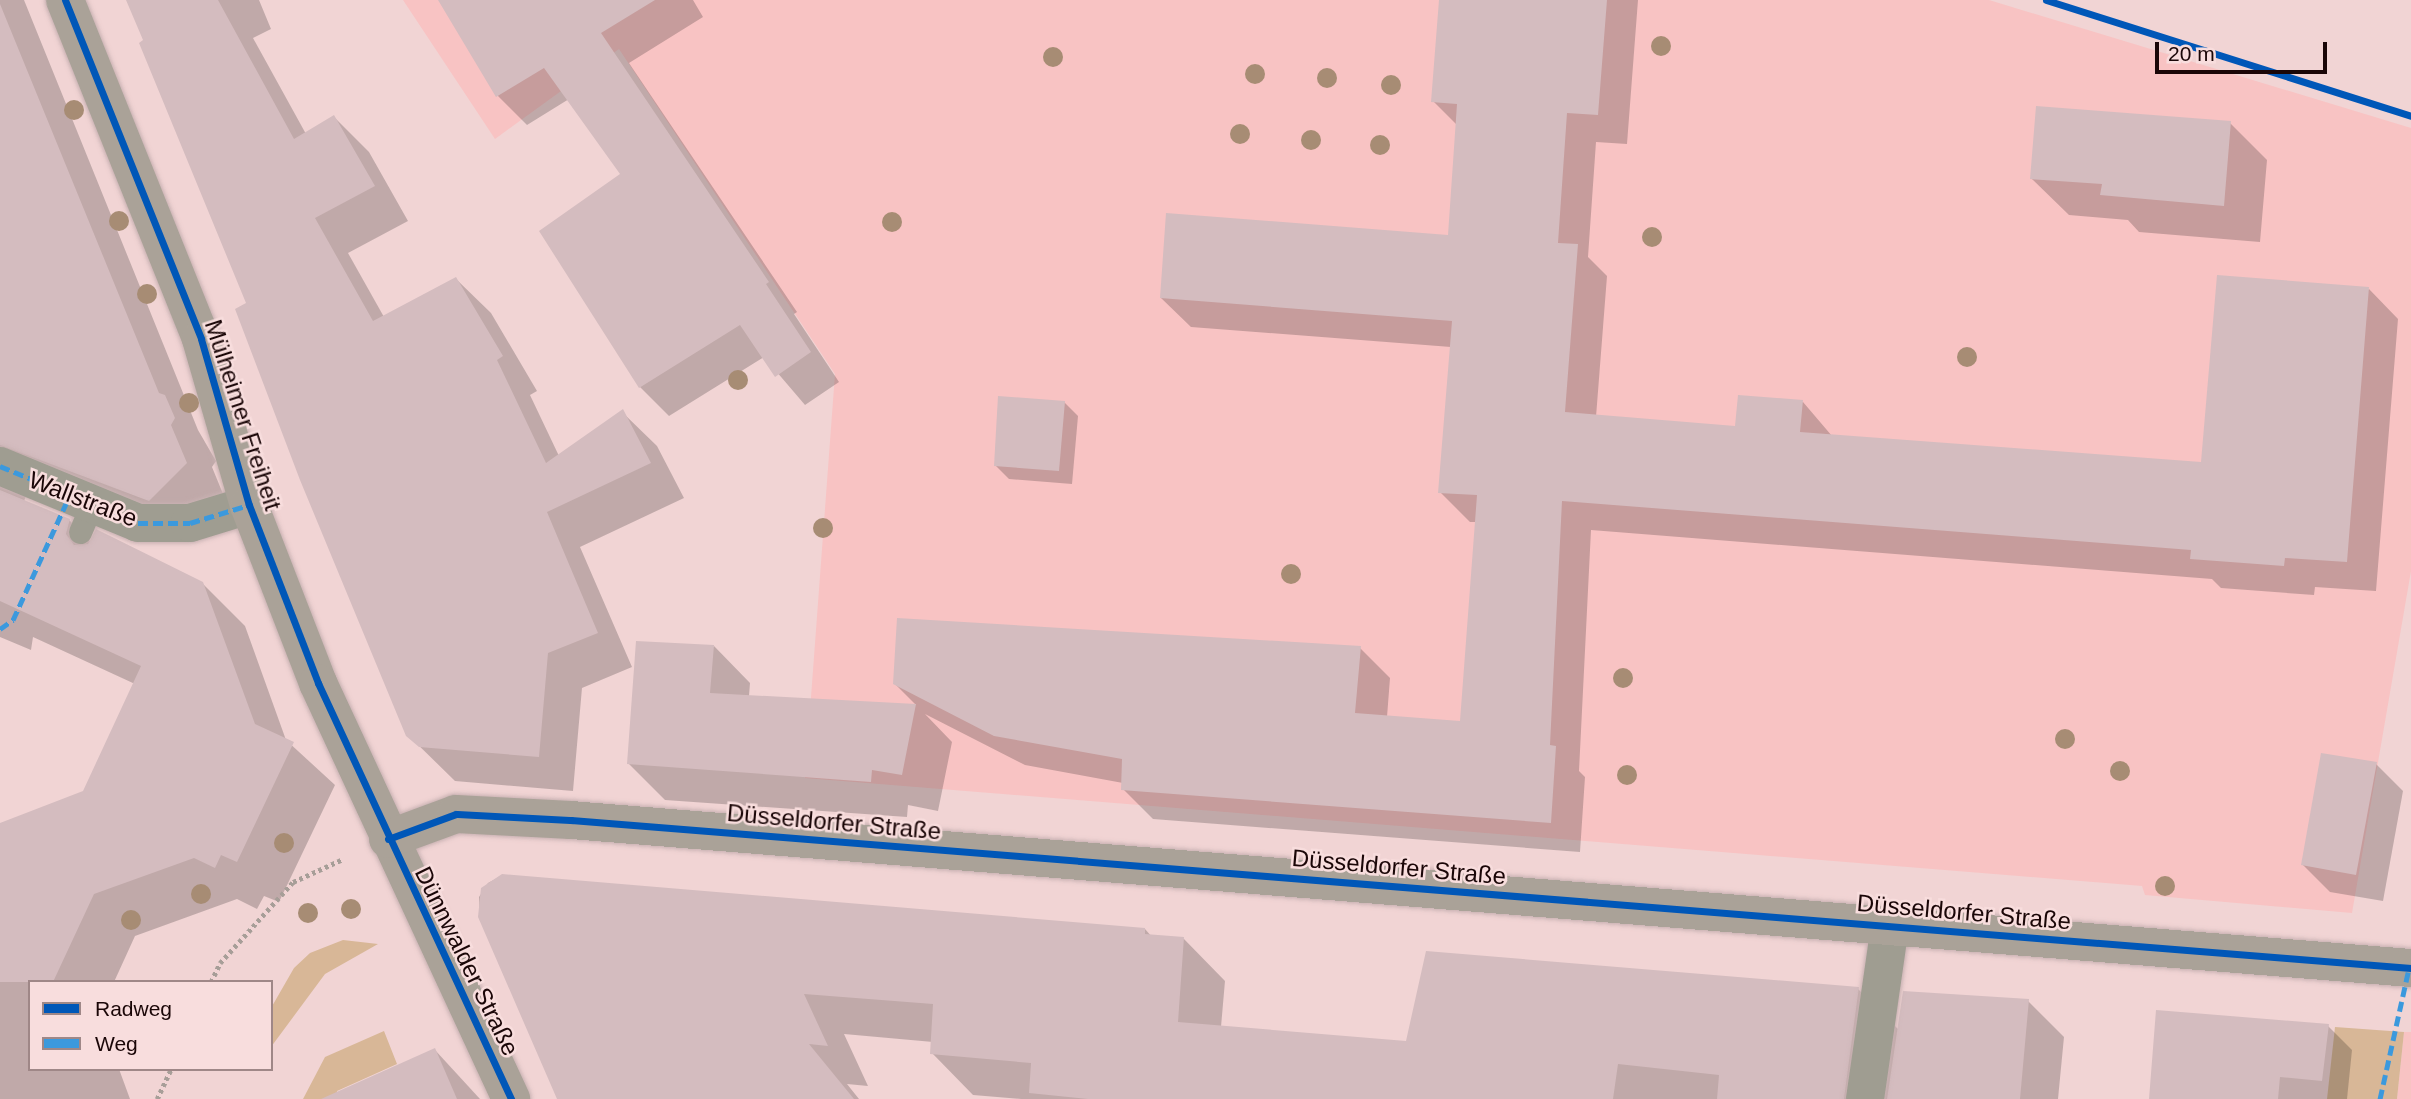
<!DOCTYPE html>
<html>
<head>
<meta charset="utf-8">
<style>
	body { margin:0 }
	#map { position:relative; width:2411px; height:1099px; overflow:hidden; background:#f1d4d4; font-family:Helvetica,sans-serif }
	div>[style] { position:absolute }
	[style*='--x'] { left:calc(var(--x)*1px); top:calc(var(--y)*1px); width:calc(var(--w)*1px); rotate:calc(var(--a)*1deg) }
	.built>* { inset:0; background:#f8c3c3 }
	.green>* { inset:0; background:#d8b797 }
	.shadow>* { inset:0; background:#0003 }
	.building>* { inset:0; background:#d4bcbf }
	.path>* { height:4.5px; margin-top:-2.25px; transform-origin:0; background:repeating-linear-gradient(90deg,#a79e98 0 3.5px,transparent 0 7px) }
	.roads { filter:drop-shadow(0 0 2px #c8b1b2) drop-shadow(0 0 2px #c8b1b2) }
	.lane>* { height:23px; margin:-11.5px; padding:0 11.5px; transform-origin:11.5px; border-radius:11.5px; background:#9f9d91 }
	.street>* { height:38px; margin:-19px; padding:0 19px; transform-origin:19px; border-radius:19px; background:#9f9d91 }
	.secondary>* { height:38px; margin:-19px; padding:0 19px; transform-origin:19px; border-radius:19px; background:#aaa298 }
	.quiet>* { height:5px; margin-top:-2.5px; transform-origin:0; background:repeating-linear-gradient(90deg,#3b99dd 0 10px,transparent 0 15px) }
	.cycleway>* { height:7px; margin:-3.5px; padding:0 3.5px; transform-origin:3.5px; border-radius:3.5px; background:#0057b8 }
	.trees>* { width:20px; height:20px; margin:-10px; border-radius:50%; background:#a78c74 }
	span { translate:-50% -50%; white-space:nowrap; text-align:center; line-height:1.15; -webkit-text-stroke:5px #f8dddd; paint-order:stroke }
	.street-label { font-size:24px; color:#1a0607 }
	.legend { position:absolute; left:28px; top:980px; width:245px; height:91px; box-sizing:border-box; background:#f8dddd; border:2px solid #9f8787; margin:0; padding:9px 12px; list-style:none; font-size:21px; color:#1a0607 }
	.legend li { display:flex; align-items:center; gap:14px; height:35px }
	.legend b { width:35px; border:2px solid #9f8787 }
	.scale { position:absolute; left:2155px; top:42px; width:172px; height:32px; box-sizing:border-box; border:4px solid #1a0607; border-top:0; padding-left:9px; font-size:21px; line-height:24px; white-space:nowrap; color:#1a0607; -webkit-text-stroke:5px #f8dddd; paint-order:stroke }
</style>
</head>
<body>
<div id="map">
	<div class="built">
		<i style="clip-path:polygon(403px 0,1989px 0,2411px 128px,2411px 571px,2352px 913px,2145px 895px,2142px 886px,805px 778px,835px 374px,619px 49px,495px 139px)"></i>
		<i style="clip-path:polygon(2404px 1032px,2411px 1032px,2411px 1099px,2397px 1099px)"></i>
	</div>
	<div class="green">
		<i style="clip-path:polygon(343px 940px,378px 944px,325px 974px,271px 1047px,271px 1008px,294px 968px,310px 953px)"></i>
		<i style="clip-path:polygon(2335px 1027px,2404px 1032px,2397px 1099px,2327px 1099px)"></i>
		<i style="clip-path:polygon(384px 1031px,397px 1064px,337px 1091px,336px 1099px,303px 1099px,325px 1057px)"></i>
	</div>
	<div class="shadow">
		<i style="clip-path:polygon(0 0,24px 0,198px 430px,216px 461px,212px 467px,228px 506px,191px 542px,28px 491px,24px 501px,69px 520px,91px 542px,202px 583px,245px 626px,286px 740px,335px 785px,279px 902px,264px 896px,257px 909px,237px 899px,135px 936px,114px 982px,30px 982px,30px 1069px,119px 1069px,130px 1099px,0 1099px,0 824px,84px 793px,135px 684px,33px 637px,31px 650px,0 637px)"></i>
		<i style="clip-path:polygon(128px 0,259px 0,271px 29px,253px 38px,306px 134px,334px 117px,369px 152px,408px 221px,348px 253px,384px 317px,456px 279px,491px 313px,537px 391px,530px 395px,559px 456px,622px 412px,657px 446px,684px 498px,580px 547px,632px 667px,582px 688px,573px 791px,455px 781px,408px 735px,249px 304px)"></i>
		<i style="clip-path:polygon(440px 0,693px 0,703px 17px,629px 63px,797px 312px,794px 314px,839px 382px,805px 405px,764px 357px,669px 416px,640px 387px,623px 174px,569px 99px,527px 125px,498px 96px)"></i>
		<i style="clip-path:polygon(1441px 0,1638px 0,1627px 144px,1596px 142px,1588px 257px,1607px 276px,1596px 417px,1737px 428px,1803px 402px,1832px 436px,2203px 464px,2369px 289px,2398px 319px,2376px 591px,2315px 587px,2314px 595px,2221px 588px,2212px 579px,1591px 530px,1579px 771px,1585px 777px,1580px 852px,1153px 819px,1123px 789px,1123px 783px,1025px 765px,925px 714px,952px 742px,938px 811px,908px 805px,907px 817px,665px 800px,629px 764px,714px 646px,750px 683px,749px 696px,916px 705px,895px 684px,1360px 648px,1390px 678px,1387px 717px,1461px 723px,1477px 522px,1470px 522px,1440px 492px,1451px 347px,1191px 327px,1161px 298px,1449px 236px,1457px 125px,1433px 101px)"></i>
		<i style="clip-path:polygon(2230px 123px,2267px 160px,2260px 242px,2139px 232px,2128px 220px,2069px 215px,2031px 178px)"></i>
		<i style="clip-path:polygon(1064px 402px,1078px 416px,1072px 484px,1009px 479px,995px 465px)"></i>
		<i style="clip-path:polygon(2376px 764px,2403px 791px,2383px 901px,2330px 892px,2303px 865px)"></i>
		<i style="clip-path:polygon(503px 875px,1145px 929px,1152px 937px,1184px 939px,1225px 981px,1221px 1027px,1407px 1043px,1858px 989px,1898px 1029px,2028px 1001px,2064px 1037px,2058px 1099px,1021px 1099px,973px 1095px,932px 1053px,933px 1042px,844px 1034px,868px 1086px,847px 1084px,859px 1099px,559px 1099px,480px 917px,479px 897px,488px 883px)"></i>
		<i style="clip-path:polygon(2328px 1026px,2352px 1050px,2347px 1099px,2150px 1099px)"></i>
		<i style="clip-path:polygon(435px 1050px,480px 1099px,363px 1099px)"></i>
	</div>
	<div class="building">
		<i style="clip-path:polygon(126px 0,218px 0,294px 139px,334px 115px,375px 186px,315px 218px,373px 321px,456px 277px,503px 356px,497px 360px,546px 463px,623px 409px,651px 463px,547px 512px,598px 633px,548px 653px,539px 757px,419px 747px,406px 736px,300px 480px,235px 309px,246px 303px,139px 43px,143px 40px)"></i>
		<i style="clip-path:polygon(438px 0,655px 0,601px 33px,769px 282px,766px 284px,811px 352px,775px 377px,740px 325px,639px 388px,539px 231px,620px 174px,544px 68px,496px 97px)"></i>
		<i style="clip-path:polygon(1439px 0,1607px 0,1598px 115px,1567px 113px,1558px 243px,1578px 244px,1565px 412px,1735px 426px,1738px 395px,1803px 400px,1800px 432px,2201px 462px,2217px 275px,2369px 287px,2347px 562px,2285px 558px,2284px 566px,2190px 559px,2191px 550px,1562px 501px,1550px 745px,1556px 746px,1551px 823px,1121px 790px,1122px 759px,994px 736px,893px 684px,897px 618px,1361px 646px,1355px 713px,1460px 721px,1477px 495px,1438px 493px,1452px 321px,1160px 298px,1166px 213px,1448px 235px,1457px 104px,1431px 102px)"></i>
		<i style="clip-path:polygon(0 4px,159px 393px,165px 395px,175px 418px,171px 425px,187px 463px,149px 501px,0 445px)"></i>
		<i style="clip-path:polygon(2036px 106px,2231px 121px,2224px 206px,2100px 195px,2102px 184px,2030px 179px)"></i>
		<i style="clip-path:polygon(998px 396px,1065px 401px,1059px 471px,994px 466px)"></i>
		<i style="clip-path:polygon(0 490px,70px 519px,66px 534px,74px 545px,88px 544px,96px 529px,203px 582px,255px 724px,294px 742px,237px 862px,221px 855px,215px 868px,194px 858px,94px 894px,53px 982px,0 982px,0 823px,83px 791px,141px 666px,0 601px)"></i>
		<i style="clip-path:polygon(636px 641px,714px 645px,710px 693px,916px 704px,902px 775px,872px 770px,871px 782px,627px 764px)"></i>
		<i style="clip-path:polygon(2321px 753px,2377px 762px,2356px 875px,2301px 865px)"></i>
		<i style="clip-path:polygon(502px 874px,1145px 928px,1145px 934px,1184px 937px,1178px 1022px,1406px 1041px,1426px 951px,1859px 987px,1844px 1099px,1717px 1099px,1719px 1075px,1618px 1064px,1613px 1099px,1088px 1099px,1029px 1093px,1031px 1063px,930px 1054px,933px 1004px,804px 994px,828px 1046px,809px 1044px,854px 1099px,557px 1099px,478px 917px,481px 888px)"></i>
		<i style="clip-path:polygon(1903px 991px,2029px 999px,2020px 1099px,1887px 1099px)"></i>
		<i style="clip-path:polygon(2156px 1010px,2329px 1024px,2322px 1081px,2280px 1077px,2278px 1099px,2149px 1099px)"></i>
		<i style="clip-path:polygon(435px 1048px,457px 1099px,321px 1099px)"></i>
	</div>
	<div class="path">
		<i style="--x:211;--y:982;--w:21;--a:-65"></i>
		<i style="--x:220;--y:963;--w:109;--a:-48"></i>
		<i style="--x:293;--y:882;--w:55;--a:-24.7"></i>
		<i style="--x:157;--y:1099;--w:33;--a:-65"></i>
	</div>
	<div class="roads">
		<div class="lane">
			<i style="--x:80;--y:532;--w:30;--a:-67"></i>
		</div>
		<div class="street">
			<i style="--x:0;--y:466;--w:149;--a:22.4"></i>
			<i style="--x:138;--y:523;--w:52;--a:0"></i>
			<i style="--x:190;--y:523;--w:62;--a:-17"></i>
			<i style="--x:1865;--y:1099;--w:175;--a:-81.8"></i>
		</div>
		<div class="secondary">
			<i style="--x:65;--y:0;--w:365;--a:68.1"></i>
			<i style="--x:201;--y:339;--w:173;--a:73.9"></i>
			<i style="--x:249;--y:505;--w:191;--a:68.8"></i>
			<i style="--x:318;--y:683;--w:459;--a:65.1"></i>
			<i style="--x:388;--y:839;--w:72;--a:-20.2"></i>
			<i style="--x:456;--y:814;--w:115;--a:3"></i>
			<i style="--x:571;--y:820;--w:1846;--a:4.6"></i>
		</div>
	</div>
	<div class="quiet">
		<i style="--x:0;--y:466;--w:149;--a:22.4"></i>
		<i style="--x:138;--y:523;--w:52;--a:0"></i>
		<i style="--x:190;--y:523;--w:62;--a:-17"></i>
		<i style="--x:0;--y:629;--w:16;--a:-35"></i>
		<i style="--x:13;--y:620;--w:137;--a:-65.5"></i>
		<i style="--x:2380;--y:1099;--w:134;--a:-77.5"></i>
	</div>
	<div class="cycleway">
		<i style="--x:65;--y:0;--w:365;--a:68.1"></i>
		<i style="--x:201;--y:339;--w:173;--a:73.9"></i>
		<i style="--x:249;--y:505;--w:191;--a:68.8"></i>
		<i style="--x:318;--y:683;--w:459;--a:65.1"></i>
		<i style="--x:2046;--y:0;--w:383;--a:17.6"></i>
		<i style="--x:388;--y:839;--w:72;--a:-20.2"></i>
		<i style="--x:456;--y:814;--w:115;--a:3"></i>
		<i style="--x:571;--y:820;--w:1846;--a:4.6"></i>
	</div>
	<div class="trees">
		<i style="left:1661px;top:46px"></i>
		<i style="left:1053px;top:57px"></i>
		<i style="left:1255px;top:74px"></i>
		<i style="left:1327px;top:78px"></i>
		<i style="left:1391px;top:85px"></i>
		<i style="left:74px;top:110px"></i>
		<i style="left:1240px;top:134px"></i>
		<i style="left:1311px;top:140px"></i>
		<i style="left:1380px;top:145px"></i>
		<i style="left:119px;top:221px"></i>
		<i style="left:892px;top:222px"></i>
		<i style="left:1652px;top:237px"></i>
		<i style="left:147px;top:294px"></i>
		<i style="left:1967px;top:357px"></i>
		<i style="left:738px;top:380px"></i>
		<i style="left:189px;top:403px"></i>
		<i style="left:823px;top:528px"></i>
		<i style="left:1291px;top:574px"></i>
		<i style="left:1623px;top:678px"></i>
		<i style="left:2065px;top:739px"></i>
		<i style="left:2120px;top:771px"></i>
		<i style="left:1627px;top:775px"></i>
		<i style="left:284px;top:843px"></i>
		<i style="left:2165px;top:886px"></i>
		<i style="left:201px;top:894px"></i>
		<i style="left:351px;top:909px"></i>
		<i style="left:308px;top:913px"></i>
		<i style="left:131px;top:920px"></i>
	</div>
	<div class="street-label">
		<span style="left:243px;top:415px;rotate:72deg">Mülheimer Freiheit</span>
		<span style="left:83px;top:499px;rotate:21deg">Wallstraße</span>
		<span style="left:834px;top:822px;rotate:5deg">Düsseldorfer Straße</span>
		<span style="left:1399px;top:867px;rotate:5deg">Düsseldorfer Straße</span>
		<span style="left:1964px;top:912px;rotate:5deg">Düsseldorfer Straße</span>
		<span style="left:467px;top:961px;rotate:64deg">Dünnwalder Straße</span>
	</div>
	<ul class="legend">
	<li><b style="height:9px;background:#0057b8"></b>Radweg</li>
	<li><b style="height:9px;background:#3b99dd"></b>Weg</li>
	</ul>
	<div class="scale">20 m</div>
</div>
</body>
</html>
